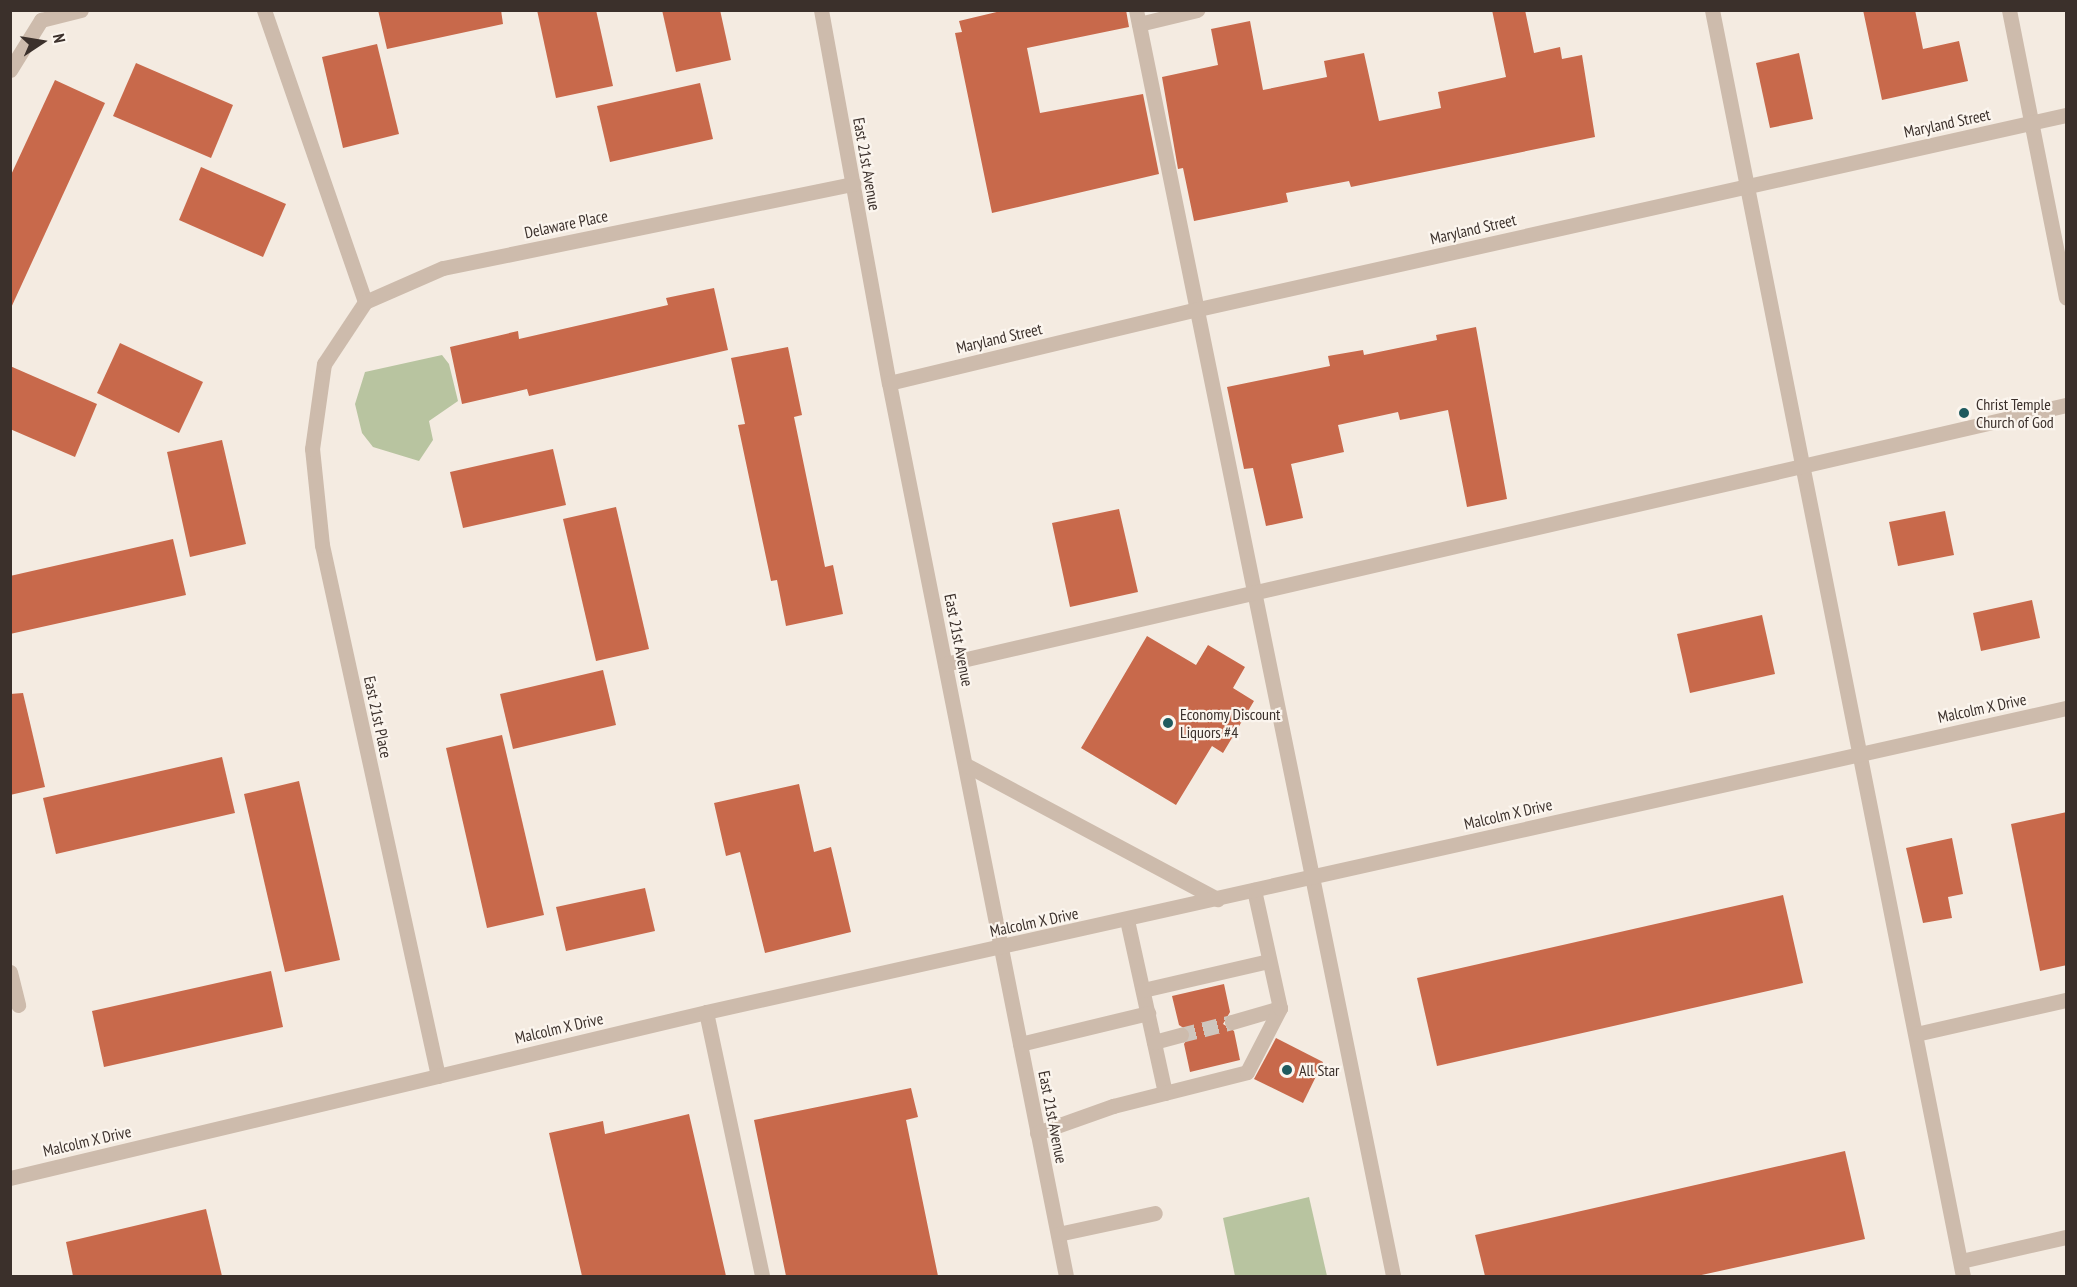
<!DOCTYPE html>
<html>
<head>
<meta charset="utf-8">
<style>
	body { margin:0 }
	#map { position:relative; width:2077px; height:1287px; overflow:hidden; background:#f4ebe1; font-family:"PT Sans Narrow",sans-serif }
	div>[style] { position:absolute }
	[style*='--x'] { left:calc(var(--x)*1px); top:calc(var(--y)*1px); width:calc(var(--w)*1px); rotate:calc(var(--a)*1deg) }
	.green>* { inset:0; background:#b8c4a0 }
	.building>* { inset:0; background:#c8694b }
	.minor-tunnel>* { height:15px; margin-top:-7.5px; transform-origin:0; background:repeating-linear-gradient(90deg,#cfc6bd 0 15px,transparent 0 23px) }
	.minor>* { height:15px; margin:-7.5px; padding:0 7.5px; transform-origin:7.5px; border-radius:7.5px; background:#cdbbac }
	.dots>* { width:16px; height:16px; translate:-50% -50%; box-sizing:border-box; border:3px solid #fbf5ee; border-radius:50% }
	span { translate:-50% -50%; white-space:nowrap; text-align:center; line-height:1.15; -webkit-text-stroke:4.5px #fbf5ee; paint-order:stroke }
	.street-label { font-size:16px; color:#3b302b }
	.poi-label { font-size:16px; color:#3b302b }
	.left { translate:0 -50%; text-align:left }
	.frame { position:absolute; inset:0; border:12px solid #3b302b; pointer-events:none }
	.north { position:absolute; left:12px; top:12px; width:60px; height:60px; -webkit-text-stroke:4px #fbf5ee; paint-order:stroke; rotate:78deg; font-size:16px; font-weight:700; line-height:24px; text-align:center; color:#3b302b }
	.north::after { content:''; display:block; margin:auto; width:21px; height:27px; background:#3b302b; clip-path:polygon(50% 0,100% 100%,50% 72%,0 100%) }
</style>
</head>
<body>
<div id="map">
	<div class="green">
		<i style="clip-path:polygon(442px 355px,449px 364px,458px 401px,429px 421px,433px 440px,419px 461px,373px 447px,362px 433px,355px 404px,365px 372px)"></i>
		<i style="clip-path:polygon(1309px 1197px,1327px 1276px,1235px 1276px,1223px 1218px)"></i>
	</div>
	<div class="building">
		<i style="clip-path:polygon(378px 10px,501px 10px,503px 24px,387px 49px)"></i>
		<i style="clip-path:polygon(537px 10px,596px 10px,613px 86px,556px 98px)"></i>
		<i style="clip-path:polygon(662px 10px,720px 10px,731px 60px,676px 72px)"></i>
		<i style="clip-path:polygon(1005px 10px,1126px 10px,1129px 27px,1027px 48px,1040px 113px,1143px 94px,1159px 174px,992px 213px,955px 33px,962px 32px,959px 21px)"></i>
		<i style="clip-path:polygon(1492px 10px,1525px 10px,1534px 53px,1560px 47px,1562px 59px,1582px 55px,1595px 137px,1351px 187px,1349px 181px,1286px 193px,1288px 202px,1194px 221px,1183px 168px,1178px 169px,1162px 77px,1218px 65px,1211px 29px,1250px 21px,1263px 90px,1327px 77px,1324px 61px,1364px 53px,1379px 121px,1441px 108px,1438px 92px,1506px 77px)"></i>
		<i style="clip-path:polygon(1863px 10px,1915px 10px,1923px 49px,1959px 41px,1968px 81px,1882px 100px)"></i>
		<i style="clip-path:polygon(377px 44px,399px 134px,343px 148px,322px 57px)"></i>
		<i style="clip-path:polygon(1799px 53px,1813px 119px,1770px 128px,1756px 63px)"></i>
		<i style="clip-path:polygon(136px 63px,233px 105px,211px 158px,113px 116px)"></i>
		<i style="clip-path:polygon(55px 80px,105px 103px,10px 310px,10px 177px)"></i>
		<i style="clip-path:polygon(700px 83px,713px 139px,610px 162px,597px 106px)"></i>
		<i style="clip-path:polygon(201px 167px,286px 204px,263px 257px,179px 220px)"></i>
		<i style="clip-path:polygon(714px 288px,728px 350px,529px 396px,527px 389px,462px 404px,450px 347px,518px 331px,519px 339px,668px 305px,666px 298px)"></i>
		<i style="clip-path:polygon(1476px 327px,1507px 499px,1467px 507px,1448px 410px,1400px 420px,1398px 412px,1338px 425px,1344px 452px,1291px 464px,1303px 518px,1266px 526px,1253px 468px,1244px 469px,1227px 387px,1330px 366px,1328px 356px,1363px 350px,1364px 355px,1437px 340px,1436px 335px)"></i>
		<i style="clip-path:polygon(120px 343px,203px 382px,179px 433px,97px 393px)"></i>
		<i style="clip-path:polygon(788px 347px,802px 415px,794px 417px,825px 567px,833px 565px,843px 614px,786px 626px,777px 580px,771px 581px,738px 425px,745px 424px,731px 358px)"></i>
		<i style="clip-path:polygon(10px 366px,97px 404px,75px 457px,10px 429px)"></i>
		<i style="clip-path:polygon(222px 440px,246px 544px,190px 557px,167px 452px)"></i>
		<i style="clip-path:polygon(553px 449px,566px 505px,463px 528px,450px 472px)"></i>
		<i style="clip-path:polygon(616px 507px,649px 649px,596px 661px,563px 519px)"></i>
		<i style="clip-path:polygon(1119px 509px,1138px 592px,1070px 607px,1052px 523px)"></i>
		<i style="clip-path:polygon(1945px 511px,1954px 555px,1898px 566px,1889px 522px)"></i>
		<i style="clip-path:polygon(173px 539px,186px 595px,10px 634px,10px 576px)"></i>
		<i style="clip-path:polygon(2032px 600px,2040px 638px,1981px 651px,1973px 613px)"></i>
		<i style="clip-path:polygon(1762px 615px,1775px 674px,1690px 693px,1677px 634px)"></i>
		<i style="clip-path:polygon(1147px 636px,1196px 665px,1208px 645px,1245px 667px,1233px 688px,1254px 701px,1223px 753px,1212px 746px,1176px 805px,1081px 748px)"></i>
		<i style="clip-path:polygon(603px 670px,616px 725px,513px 749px,500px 694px)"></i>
		<i style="clip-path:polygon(23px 693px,45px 787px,10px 795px,10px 694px)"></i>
		<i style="clip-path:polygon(502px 735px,544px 915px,487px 928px,446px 748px)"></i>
		<i style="clip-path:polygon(222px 757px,235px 813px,56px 854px,43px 798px)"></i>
		<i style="clip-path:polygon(299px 781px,340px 960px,285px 972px,244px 794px)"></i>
		<i style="clip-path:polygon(799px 784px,814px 852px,831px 847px,851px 932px,765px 953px,740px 852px,726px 856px,714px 803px)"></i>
		<i style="clip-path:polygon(2067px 812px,2067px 965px,2040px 971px,2011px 824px)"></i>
		<i style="clip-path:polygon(1952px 838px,1963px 894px,1948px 897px,1952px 918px,1923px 923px,1906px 848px)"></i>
		<i style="clip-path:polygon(645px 888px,655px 931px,566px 951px,556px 907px)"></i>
		<i style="clip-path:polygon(1783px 895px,1803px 983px,1437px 1066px,1417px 978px)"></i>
		<i style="clip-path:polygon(271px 971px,283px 1027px,104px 1067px,92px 1011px)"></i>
		<i style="clip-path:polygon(1224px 984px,1230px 1012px,1223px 1024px,1234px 1031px,1240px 1060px,1190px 1072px,1184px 1044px,1191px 1033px,1179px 1025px,1172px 996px)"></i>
		<i style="clip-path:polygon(1276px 1038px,1323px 1062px,1303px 1103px,1254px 1079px)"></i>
		<i style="clip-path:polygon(911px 1088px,918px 1117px,906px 1120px,938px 1276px,786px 1276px,754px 1120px)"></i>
		<i style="clip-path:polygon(689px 1114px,726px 1276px,582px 1276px,549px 1133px,603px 1121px,605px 1134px)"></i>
		<i style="clip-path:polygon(1845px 1151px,1865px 1239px,1697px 1276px,1485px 1276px,1475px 1235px)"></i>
		<i style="clip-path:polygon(206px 1209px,222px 1276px,73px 1276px,66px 1242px)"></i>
	</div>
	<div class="minor-tunnel">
		<i style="--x:1181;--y:1035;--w:53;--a:-14.3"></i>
	</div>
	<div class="minor">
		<i style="--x:264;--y:10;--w:309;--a:70.9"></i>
		<i style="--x:821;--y:10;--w:379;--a:79.7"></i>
		<i style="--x:889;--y:383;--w:910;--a:78.79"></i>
		<i style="--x:1136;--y:10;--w:1292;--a:78.52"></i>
		<i style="--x:1712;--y:10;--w:1291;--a:78.79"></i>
		<i style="--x:2009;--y:10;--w:293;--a:78.8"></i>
		<i style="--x:1139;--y:24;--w:60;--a:-13.6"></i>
		<i style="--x:10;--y:70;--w:59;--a:-58.2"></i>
		<i style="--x:41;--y:20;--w:41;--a:-14"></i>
		<i style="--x:889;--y:383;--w:314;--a:-13.5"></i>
		<i style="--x:1194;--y:310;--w:894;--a:-12.61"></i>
		<i style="--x:945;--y:664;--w:1151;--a:-13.01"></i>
		<i style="--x:966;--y:765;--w:285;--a:28.1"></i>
		<i style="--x:1127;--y:920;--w:177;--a:77.6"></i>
		<i style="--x:10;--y:972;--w:34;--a:76"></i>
		<i style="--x:1143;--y:990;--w:129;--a:-13"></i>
		<i style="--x:706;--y:1012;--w:270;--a:78"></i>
		<i style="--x:1232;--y:1022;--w:50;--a:-16.3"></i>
		<i style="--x:1916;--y:1034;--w:154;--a:-12.8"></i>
		<i style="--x:1154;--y:1042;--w:28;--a:-15"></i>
		<i style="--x:1020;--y:1044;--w:132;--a:-13.6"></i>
		<i style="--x:438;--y:1076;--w:544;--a:-102.32"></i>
		<i style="--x:322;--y:545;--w:97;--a:-95.9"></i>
		<i style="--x:312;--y:449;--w:86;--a:-82"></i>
		<i style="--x:324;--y:364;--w:74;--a:-56.5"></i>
		<i style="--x:365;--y:302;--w:85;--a:-23.6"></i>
		<i style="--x:443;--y:268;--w:419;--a:-11.6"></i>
		<i style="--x:1037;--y:1133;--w:81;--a:-19.6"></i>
		<i style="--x:1113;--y:1106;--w:138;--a:-14.2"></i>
		<i style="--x:1247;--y:1072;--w:72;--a:-62.7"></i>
		<i style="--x:1280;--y:1008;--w:121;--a:-102.4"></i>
		<i style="--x:10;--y:1178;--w:716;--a:-13.41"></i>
		<i style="--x:706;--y:1012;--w:1394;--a:-12.6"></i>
		<i style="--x:1058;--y:1234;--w:99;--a:-12.2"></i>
		<i style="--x:1961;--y:1261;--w:108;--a:-12.9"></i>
	</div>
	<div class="dots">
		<i style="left:1964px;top:413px;background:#1f5a5e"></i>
		<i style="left:1168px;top:723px;background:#1f5a5e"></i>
		<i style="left:1287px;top:1070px;background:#1f5a5e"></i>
	</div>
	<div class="street-label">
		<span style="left:1947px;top:123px;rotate:-12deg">Maryland Street</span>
		<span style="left:867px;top:164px;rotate:80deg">East 21st Avenue</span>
		<span style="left:566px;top:224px;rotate:-12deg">Delaware Place</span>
		<span style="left:1473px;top:229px;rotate:-13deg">Maryland Street</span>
		<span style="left:999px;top:338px;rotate:-13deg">Maryland Street</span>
		<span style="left:959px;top:640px;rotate:79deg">East 21st Avenue</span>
		<span style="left:1982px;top:708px;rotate:-12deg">Malcolm X Drive</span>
		<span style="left:378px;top:717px;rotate:78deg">East 21st Place</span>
		<span style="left:1508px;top:814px;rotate:-13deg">Malcolm X Drive</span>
		<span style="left:1034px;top:922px;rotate:-12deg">Malcolm X Drive</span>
		<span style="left:559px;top:1028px;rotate:-13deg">Malcolm X Drive</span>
		<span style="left:1053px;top:1117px;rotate:79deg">East 21st Avenue</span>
		<span style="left:87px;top:1141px;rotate:-13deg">Malcolm X Drive</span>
	</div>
	<div class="poi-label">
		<span class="left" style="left:1976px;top:413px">Christ Temple<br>Church of God</span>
		<span class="left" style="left:1180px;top:723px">Economy Discount<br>Liquors #4</span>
		<span class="left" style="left:1299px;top:1070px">All Star</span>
	</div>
	<div class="frame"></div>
	<div class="north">N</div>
</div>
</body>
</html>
